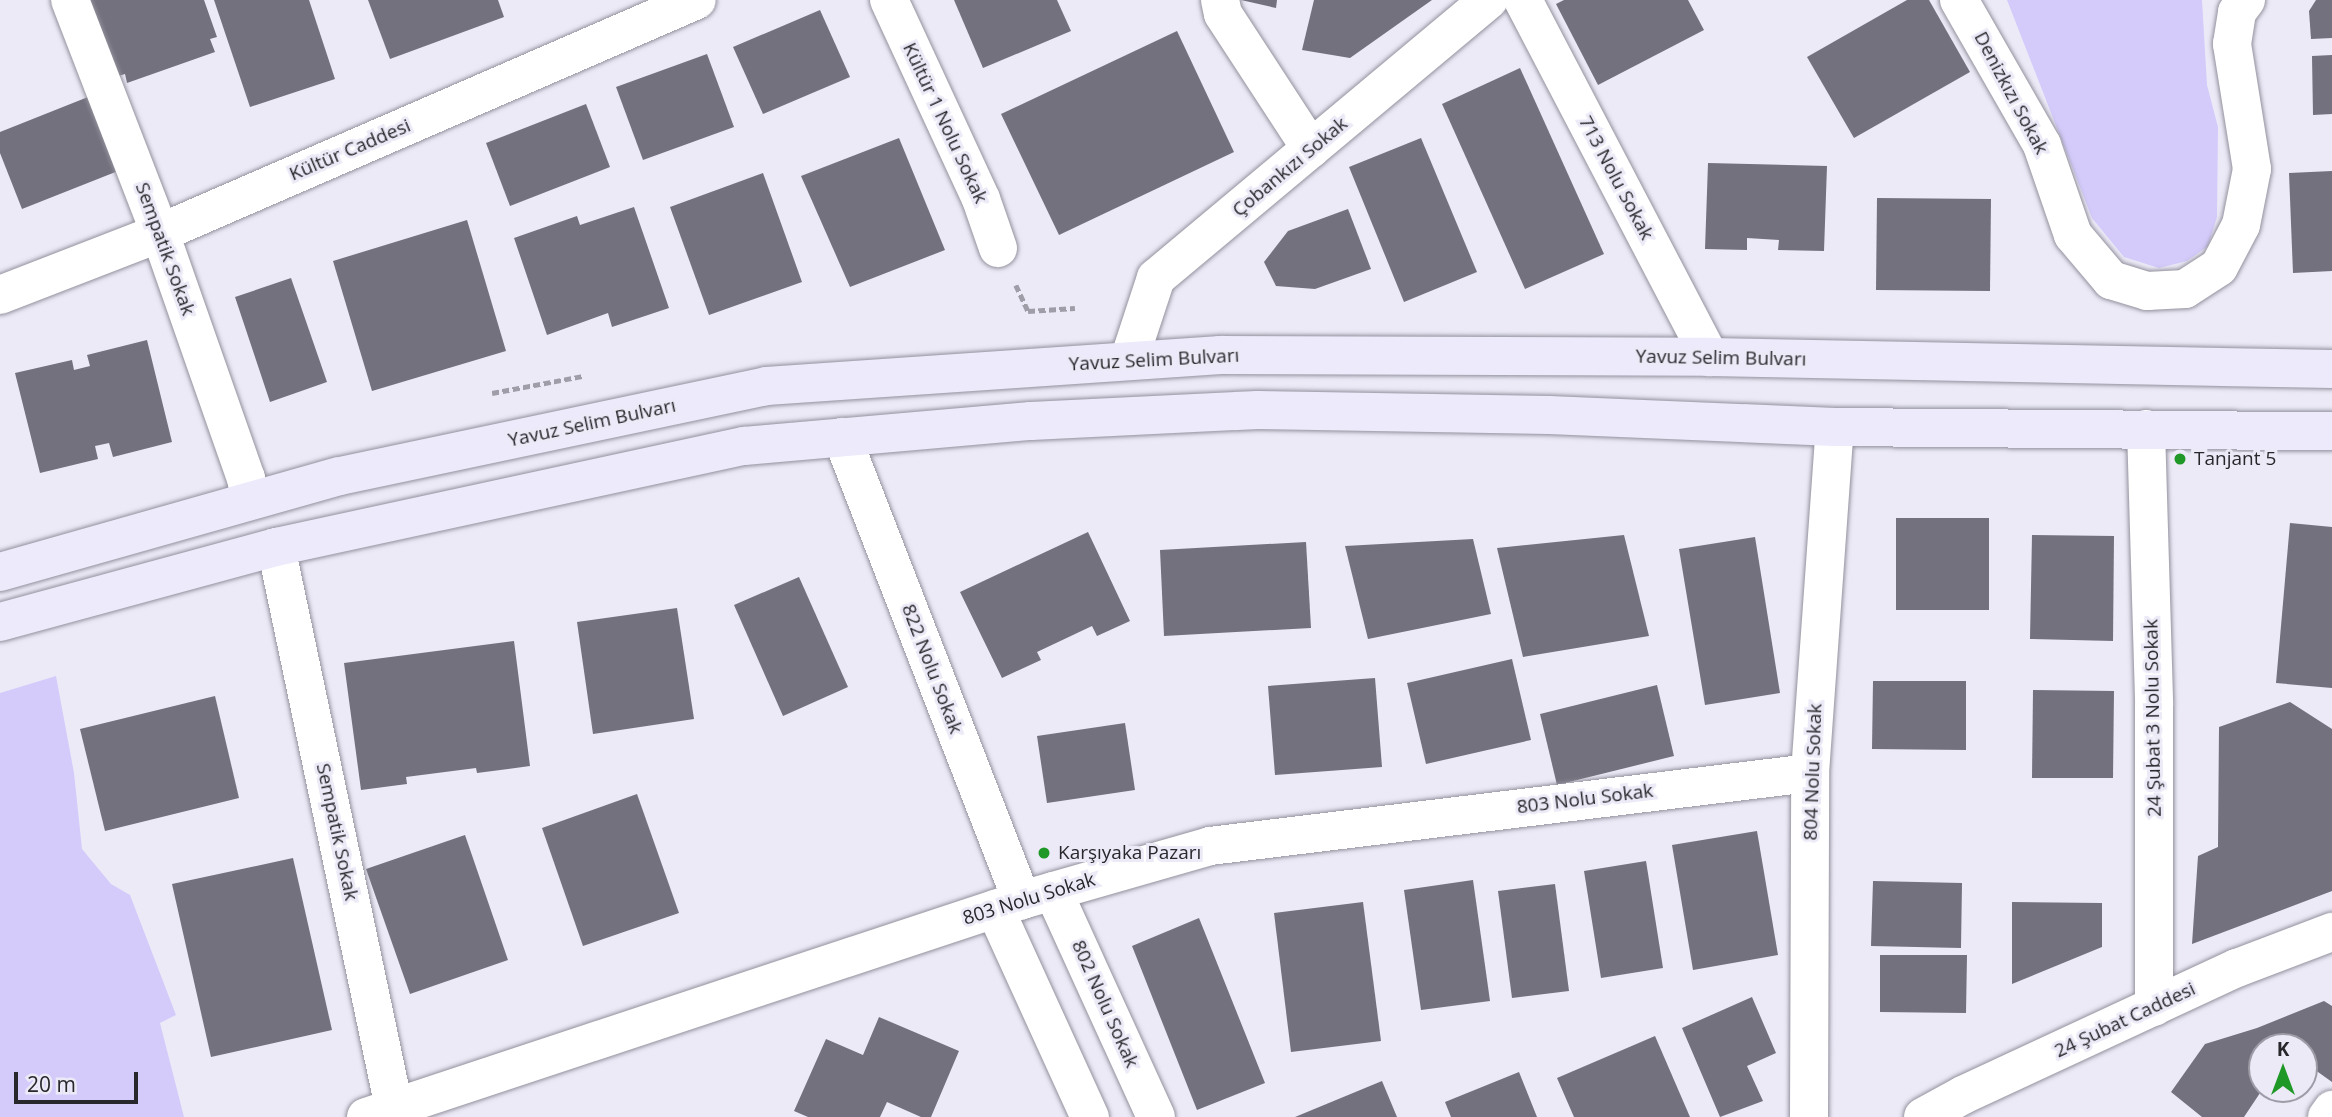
<!DOCTYPE html>
<html>
<head>
<meta charset="utf-8">
<style>
	body { margin:0 }
	#map { position:relative; width:2332px; height:1117px; overflow:hidden; background:#eceaf7; font-family:"Open Sans",sans-serif }
	div>[style] { position:absolute }
	[style*='--x'] { left:calc(var(--x)*1px); top:calc(var(--y)*1px); width:calc(var(--w)*1px); rotate:calc(var(--a)*1deg) }
	.green>* { inset:0; background:#d4cbfb }
	.building>* { inset:0; background:#73717d }
	.path>* { height:4.5px; margin-top:-2.25px; transform-origin:0; background:repeating-linear-gradient(90deg,#9f9ea8 0 7px,transparent 0 10.5px) }
	.roads { filter:drop-shadow(0 0 2px #93919d) drop-shadow(0 0 2px #93919d) }
	.minor>* { height:38px; margin:-19px; padding:0 19px; transform-origin:19px; border-radius:19px; background:#fff }
	.tertiary>* { height:38px; margin:-19px; padding:0 19px; transform-origin:19px; border-radius:19px; background:#fff }
	.secondary>* { height:38px; margin:-19px; padding:0 19px; transform-origin:19px; border-radius:19px; background:#edeafc }
	.dots>* { width:19px; height:19px; translate:-50% -50%; box-sizing:border-box; border:4px solid #eceaf7; border-radius:50% }
	span { translate:-50% -50%; white-space:nowrap; text-align:center; line-height:1.15; -webkit-text-stroke:6px #eceaf7; paint-order:stroke }
	.street-label { font-size:19px; color:#28272c }
	.poi-label { font-size:19px; color:#28272c }
	.left { translate:0 -50%; text-align:left }
	.north { position:absolute; left:2248px; top:1033px; width:70px; height:70px; box-sizing:border-box; background:#eceaf7; border:2px solid #9e9ca6; border-radius:50%; rotate:0deg; font-size:19px; font-weight:700; line-height:28px; text-align:center; color:#28272c }
	.north::after { content:''; display:block; margin:auto; width:24px; height:32px; background:#209828; clip-path:polygon(50% 0,100% 100%,50% 72%,0 100%) }
	.scale { position:absolute; left:14px; top:1072px; width:124px; height:32px; box-sizing:border-box; border:4px solid #28272c; border-top:0; padding-left:9px; font-size:21px; line-height:24px; white-space:nowrap; color:#28272c; -webkit-text-stroke:5px #eceaf7; paint-order:stroke }
</style>
</head>
<body>
<div id="map">
	<div class="green">
		<i style="clip-path:polygon(2007px 0,2202px 0,2207px 85px,2218px 127px,2217px 217px,2208px 246px,2187px 261px,2159px 268px,2124px 257px,2092px 218px)"></i>
		<i style="clip-path:polygon(56px 676px,74px 773px,82px 849px,111px 884px,130px 895px,176px 1015px,160px 1023px,184px 1117px,0 1117px,0 693px)"></i>
	</div>
	<div class="building">
		<i style="clip-path:polygon(88px 0,204px 0,217px 37px,210px 39px,215px 52px,127px 83px,125px 74px,115px 77px)"></i>
		<i style="clip-path:polygon(214px 0,309px 0,335px 79px,250px 107px)"></i>
		<i style="clip-path:polygon(368px 0,498px 0,504px 17px,390px 59px)"></i>
		<i style="clip-path:polygon(954px 0,1057px 0,1071px 31px,983px 68px)"></i>
		<i style="clip-path:polygon(1241px 0,1277px 0,1276px 8px)"></i>
		<i style="clip-path:polygon(1314px 0,1432px 0,1350px 58px,1302px 50px)"></i>
		<i style="clip-path:polygon(1564px 0,1688px 0,1704px 30px,1598px 85px,1556px 4px)"></i>
		<i style="clip-path:polygon(1907px 0,1929px 0,1970px 72px,1854px 138px,1807px 57px)"></i>
		<i style="clip-path:polygon(2316px 0,2332px 0,2332px 38px,2311px 39px,2309px 11px)"></i>
		<i style="clip-path:polygon(820px 10px,850px 77px,763px 114px,733px 47px)"></i>
		<i style="clip-path:polygon(1177px 31px,1234px 152px,1059px 235px,1001px 114px)"></i>
		<i style="clip-path:polygon(707px 54px,734px 127px,643px 160px,616px 87px)"></i>
		<i style="clip-path:polygon(2332px 55px,2332px 114px,2313px 115px,2312px 56px)"></i>
		<i style="clip-path:polygon(1520px 68px,1604px 254px,1525px 289px,1442px 104px)"></i>
		<i style="clip-path:polygon(88px 97px,118px 171px,22px 209px,0 153px,0 132px)"></i>
		<i style="clip-path:polygon(586px 104px,610px 167px,510px 206px,486px 143px)"></i>
		<i style="clip-path:polygon(899px 138px,945px 250px,850px 287px,801px 176px)"></i>
		<i style="clip-path:polygon(1421px 138px,1477px 272px,1404px 302px,1349px 167px)"></i>
		<i style="clip-path:polygon(1708px 163px,1827px 166px,1824px 251px,1778px 250px,1779px 240px,1747px 238px,1747px 250px,1705px 249px)"></i>
		<i style="clip-path:polygon(2332px 171px,2332px 271px,2293px 273px,2289px 173px)"></i>
		<i style="clip-path:polygon(763px 173px,802px 282px,709px 315px,670px 207px)"></i>
		<i style="clip-path:polygon(1877px 198px,1991px 199px,1990px 291px,1876px 290px)"></i>
		<i style="clip-path:polygon(634px 207px,669px 308px,612px 327px,608px 313px,547px 335px,514px 238px,577px 216px,580px 225px)"></i>
		<i style="clip-path:polygon(1348px 209px,1371px 269px,1315px 289px,1276px 286px,1264px 262px,1288px 231px)"></i>
		<i style="clip-path:polygon(467px 220px,506px 351px,372px 391px,333px 261px)"></i>
		<i style="clip-path:polygon(291px 278px,327px 382px,270px 402px,235px 297px)"></i>
		<i style="clip-path:polygon(147px 340px,172px 442px,113px 457px,109px 443px,95px 446px,98px 459px,40px 473px,15px 373px,72px 360px,74px 370px,90px 366px,87px 355px)"></i>
		<i style="clip-path:polygon(1896px 518px,1989px 518px,1989px 610px,1896px 610px)"></i>
		<i style="clip-path:polygon(2290px 523px,2332px 527px,2332px 688px,2276px 683px)"></i>
		<i style="clip-path:polygon(1088px 532px,1130px 621px,1097px 636px,1092px 626px,1037px 652px,1041px 660px,1002px 678px,960px 592px)"></i>
		<i style="clip-path:polygon(1624px 535px,1649px 636px,1523px 657px,1497px 548px)"></i>
		<i style="clip-path:polygon(2032px 535px,2114px 536px,2113px 641px,2030px 639px)"></i>
		<i style="clip-path:polygon(1755px 537px,1780px 693px,1705px 705px,1679px 549px)"></i>
		<i style="clip-path:polygon(1473px 539px,1491px 614px,1368px 639px,1345px 546px)"></i>
		<i style="clip-path:polygon(1306px 542px,1311px 628px,1164px 636px,1160px 550px)"></i>
		<i style="clip-path:polygon(799px 577px,848px 687px,783px 716px,734px 605px)"></i>
		<i style="clip-path:polygon(677px 608px,694px 719px,593px 734px,577px 622px)"></i>
		<i style="clip-path:polygon(514px 641px,530px 766px,477px 773px,476px 768px,406px 777px,407px 784px,361px 790px,344px 663px)"></i>
		<i style="clip-path:polygon(1512px 659px,1531px 740px,1426px 764px,1407px 683px)"></i>
		<i style="clip-path:polygon(1375px 678px,1382px 767px,1275px 775px,1268px 686px)"></i>
		<i style="clip-path:polygon(1873px 681px,1966px 681px,1966px 750px,1872px 749px)"></i>
		<i style="clip-path:polygon(1657px 685px,1674px 756px,1557px 785px,1540px 714px)"></i>
		<i style="clip-path:polygon(2033px 690px,2114px 691px,2113px 778px,2032px 778px)"></i>
		<i style="clip-path:polygon(215px 696px,239px 798px,105px 831px,80px 729px)"></i>
		<i style="clip-path:polygon(2290px 702px,2332px 729px,2332px 891px,2192px 944px,2198px 856px,2218px 847px,2219px 727px)"></i>
		<i style="clip-path:polygon(1125px 723px,1135px 790px,1047px 803px,1037px 736px)"></i>
		<i style="clip-path:polygon(637px 794px,679px 913px,583px 946px,542px 828px)"></i>
		<i style="clip-path:polygon(1757px 831px,1778px 955px,1693px 970px,1672px 845px)"></i>
		<i style="clip-path:polygon(465px 835px,508px 960px,410px 994px,366px 869px)"></i>
		<i style="clip-path:polygon(293px 858px,332px 1030px,211px 1057px,172px 884px)"></i>
		<i style="clip-path:polygon(1646px 861px,1663px 968px,1601px 978px,1584px 871px)"></i>
		<i style="clip-path:polygon(1473px 880px,1490px 1001px,1421px 1010px,1404px 890px)"></i>
		<i style="clip-path:polygon(1873px 881px,1962px 883px,1961px 948px,1871px 946px)"></i>
		<i style="clip-path:polygon(1555px 884px,1569px 991px,1512px 998px,1498px 891px)"></i>
		<i style="clip-path:polygon(1363px 902px,1381px 1041px,1291px 1052px,1274px 913px)"></i>
		<i style="clip-path:polygon(2012px 902px,2102px 903px,2102px 947px,2012px 984px)"></i>
		<i style="clip-path:polygon(1199px 918px,1265px 1083px,1197px 1110px,1132px 946px)"></i>
		<i style="clip-path:polygon(1880px 955px,1967px 955px,1966px 1013px,1880px 1012px)"></i>
		<i style="clip-path:polygon(1752px 997px,1776px 1053px,1747px 1066px,1763px 1101px,1720px 1117px,1682px 1028px)"></i>
		<i style="clip-path:polygon(2324px 1001px,2332px 1006px,2332px 1082px,2304px 1062px,2304px 1047px,2262px 1047px,2262px 1090px,2244px 1117px,2202px 1117px,2171px 1092px,2205px 1044px,2257px 1028px)"></i>
		<i style="clip-path:polygon(879px 1017px,959px 1051px,931px 1117px,921px 1117px,887px 1102px,880px 1117px,808px 1117px,794px 1111px,826px 1039px,863px 1055px)"></i>
		<i style="clip-path:polygon(1655px 1036px,1690px 1117px,1574px 1117px,1557px 1078px)"></i>
		<i style="clip-path:polygon(1519px 1072px,1537px 1117px,1451px 1117px,1445px 1102px)"></i>
		<i style="clip-path:polygon(1382px 1081px,1397px 1117px,1295px 1117px)"></i>
	</div>
	<div class="path">
		<i style="--x:1016;--y:285;--w:29;--a:65"></i>
		<i style="--x:1028;--y:311;--w:47;--a:-3.7"></i>
		<i style="--x:492;--y:393;--w:93;--a:-10.6"></i>
	</div>
	<div class="roads">
		<div class="minor">
			<i style="--x:70;--y:0;--w:250;--a:68.9"></i>
			<i style="--x:160;--y:233;--w:260;--a:70.7"></i>
			<i style="--x:246;--y:478;--w:23;--a:80"></i>
			<i style="--x:889;--y:0;--w:219;--a:65.2"></i>
			<i style="--x:981;--y:199;--w:52;--a:70.9"></i>
			<i style="--x:1220;--y:0;--w:14;--a:78"></i>
			<i style="--x:1223;--y:14;--w:161;--a:56.9"></i>
			<i style="--x:1523;--y:0;--w:403;--a:62.4"></i>
			<i style="--x:1959;--y:0;--w:167;--a:60.2"></i>
			<i style="--x:2042;--y:145;--w:95;--a:71"></i>
			<i style="--x:2073;--y:235;--w:59;--a:49.8"></i>
			<i style="--x:2111;--y:280;--w:38;--a:17"></i>
			<i style="--x:2147;--y:291;--w:38;--a:-3"></i>
			<i style="--x:2185;--y:289;--w:40;--a:-32.9"></i>
			<i style="--x:2219;--y:267;--w:47;--a:-62.4"></i>
			<i style="--x:2241;--y:225;--w:57;--a:-78.9"></i>
			<i style="--x:2252;--y:169;--w:127;--a:-99.1"></i>
			<i style="--x:2232;--y:44;--w:32;--a:-81"></i>
			<i style="--x:2237;--y:12;--w:15;--a:-53"></i>
			<i style="--x:1129;--y:360;--w:86;--a:-71.8"></i>
			<i style="--x:1156;--y:278;--w:434;--a:-39.9"></i>
			<i style="--x:2146;--y:429;--w:276;--a:88.3"></i>
			<i style="--x:2154;--y:705;--w:302;--a:90"></i>
			<i style="--x:842;--y:437;--w:497;--a:68.8"></i>
			<i style="--x:276;--y:547;--w:582;--a:78.11"></i>
			<i style="--x:1053;--y:891;--w:248;--a:65.5"></i>
			<i style="--x:995;--y:909;--w:229;--a:65.5"></i>
			<i style="--x:366;--y:1117;--w:691;--a:-18.3"></i>
			<i style="--x:1022;--y:900;--w:196;--a:-16"></i>
			<i style="--x:1210;--y:846;--w:604;--a:-6.94"></i>
			<i style="--x:1809;--y:1117;--w:344;--a:-89.8"></i>
			<i style="--x:1810;--y:773;--w:347;--a:-85.9"></i>
			<i style="--x:2327;--y:1117;--w:9;--a:-54"></i>
		</div>
		<div class="tertiary">
			<i style="--x:0;--y:295;--w:172;--a:-21.2"></i>
			<i style="--x:160;--y:233;--w:585;--a:-23.46"></i>
			<i style="--x:1923;--y:1117;--w:46;--a:-28.8"></i>
			<i style="--x:1963;--y:1095;--w:302;--a:-24.9"></i>
			<i style="--x:2237;--y:968;--w:102;--a:-20.8"></i>
		</div>
		<div class="secondary">
			<i style="--x:0;--y:572;--w:353;--a:-15.8"></i>
			<i style="--x:340;--y:476;--w:436;--a:-11.9"></i>
			<i style="--x:767;--y:386;--w:454;--a:-3.9"></i>
			<i style="--x:1220;--y:355;--w:490;--a:0.2"></i>
			<i style="--x:1710;--y:357;--w:622;--a:1.11"></i>
			<i style="--x:0;--y:622;--w:286;--a:-15.2"></i>
			<i style="--x:276;--y:547;--w:479;--a:-12.2"></i>
			<i style="--x:744;--y:446;--w:288;--a:-5"></i>
			<i style="--x:1031;--y:421;--w:227;--a:-2.8"></i>
			<i style="--x:1258;--y:410;--w:291;--a:1"></i>
			<i style="--x:1549;--y:415;--w:286;--a:2.4"></i>
			<i style="--x:1835;--y:427;--w:497;--a:0.5"></i>
		</div>
	</div>
	<div class="dots">
		<i style="left:2180px;top:459px;background:#209828"></i>
		<i style="left:1044px;top:853px;background:#209828"></i>
	</div>
	<div class="street-label">
		<span style="left:2011px;top:93px;rotate:62deg">Denizkızı Sokak</span>
		<span style="left:945px;top:123px;rotate:65deg">Kültür 1 Nolu Sokak</span>
		<span style="left:350px;top:150px;rotate:-23deg">Kültür Caddesi</span>
		<span style="left:1290px;top:167px;rotate:-40deg">Çobankızı Sokak</span>
		<span style="left:1616px;top:178px;rotate:62deg">713 Nolu Sokak</span>
		<span style="left:165px;top:249px;rotate:70deg">Sempatik Sokak</span>
		<span style="left:1721px;top:358px;rotate:1deg">Yavuz Selim Bulvarı</span>
		<span style="left:1154px;top:360px;rotate:-3deg">Yavuz Selim Bulvarı</span>
		<span style="left:592px;top:423px;rotate:-12deg">Yavuz Selim Bulvarı</span>
		<span style="left:932px;top:669px;rotate:69deg">822 Nolu Sokak</span>
		<span style="left:2153px;top:718px;rotate:-91deg">24 Şubat 3 Nolu Sokak</span>
		<span style="left:1813px;top:772px;rotate:-88deg">804 Nolu Sokak</span>
		<span style="left:1585px;top:799px;rotate:-7deg">803 Nolu Sokak</span>
		<span style="left:337px;top:832px;rotate:78deg">Sempatik Sokak</span>
		<span style="left:1029px;top:899px;rotate:-17deg">803 Nolu Sokak</span>
		<span style="left:1105px;top:1004px;rotate:66deg">802 Nolu Sokak</span>
		<span style="left:2125px;top:1020px;rotate:-25deg">24 Şubat Caddesi</span>
	</div>
	<div class="poi-label">
		<span class="left" style="left:2194px;top:459px">Tanjant 5</span>
		<span class="left" style="left:1058px;top:853px">Karşıyaka Pazarı</span>
	</div>
	<div class="north">K</div>
	<div class="scale">20 m</div>
</div>
</body>
</html>
